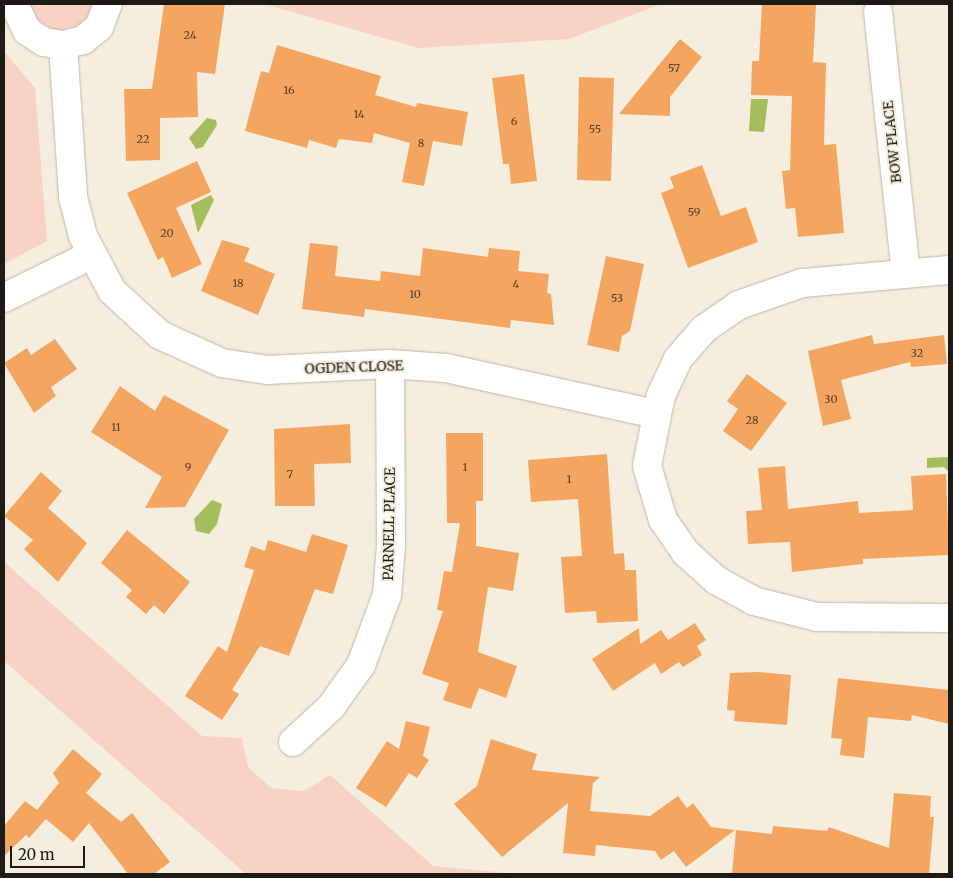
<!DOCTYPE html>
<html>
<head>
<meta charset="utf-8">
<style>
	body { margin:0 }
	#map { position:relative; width:953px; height:878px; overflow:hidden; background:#f5edde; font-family:Merriweather,serif }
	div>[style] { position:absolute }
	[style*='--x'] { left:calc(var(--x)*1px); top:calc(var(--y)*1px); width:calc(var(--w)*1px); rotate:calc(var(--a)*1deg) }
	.green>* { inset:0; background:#f8d2c4 }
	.water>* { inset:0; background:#a5be5d }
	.building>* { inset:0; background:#f4a660 }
	.roads { filter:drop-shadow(0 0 1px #c0b8aa) drop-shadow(0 0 1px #c0b8aa) }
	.minor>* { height:28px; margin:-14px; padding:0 14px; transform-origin:14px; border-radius:14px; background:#fff }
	span { translate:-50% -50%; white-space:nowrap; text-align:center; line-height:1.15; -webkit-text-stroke:4px #f5edde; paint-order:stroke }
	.number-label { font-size:11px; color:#543e28 }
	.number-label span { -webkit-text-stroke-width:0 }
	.street-label { font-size:14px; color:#1e1b16 }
	.frame { position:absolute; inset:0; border:5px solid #1e1b16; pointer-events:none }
	.scale { position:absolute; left:10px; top:846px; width:75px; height:22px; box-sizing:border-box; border:2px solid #1e1b16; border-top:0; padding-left:6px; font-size:15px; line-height:18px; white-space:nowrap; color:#1e1b16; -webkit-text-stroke:4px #f5edde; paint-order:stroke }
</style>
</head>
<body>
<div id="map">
	<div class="green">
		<i style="clip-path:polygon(29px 4px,101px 4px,79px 31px,54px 32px,34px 17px)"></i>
		<i style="clip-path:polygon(264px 4px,661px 4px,569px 39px,419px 48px)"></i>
		<i style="clip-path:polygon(4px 51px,35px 88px,47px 241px,4px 264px)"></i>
		<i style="clip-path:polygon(4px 562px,202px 736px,242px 738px,248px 767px,271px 788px,304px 791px,330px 775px,433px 866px,518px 874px,246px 874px,4px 661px)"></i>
	</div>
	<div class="water">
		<i style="clip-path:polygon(751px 99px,768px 99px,764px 132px,749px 131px)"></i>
		<i style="clip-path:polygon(207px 118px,216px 120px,217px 125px,203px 147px,196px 149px,189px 138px)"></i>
		<i style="clip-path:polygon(211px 195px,214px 200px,198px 233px,191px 205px)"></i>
		<i style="clip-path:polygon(949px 457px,949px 472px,944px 467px,927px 468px,927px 458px)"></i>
		<i style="clip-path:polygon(212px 500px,222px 504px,217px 524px,209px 534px,196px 531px,194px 519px)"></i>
	</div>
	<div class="building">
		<i style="clip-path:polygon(164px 4px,225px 4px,215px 74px,197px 72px,198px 117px,160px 118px,160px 160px,126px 161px,124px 89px,152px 89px)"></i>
		<i style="clip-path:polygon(762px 4px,816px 4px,813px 62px,826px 63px,824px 145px,836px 144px,844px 233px,798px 237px,795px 208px,786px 209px,782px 171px,790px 170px,792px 96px,751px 95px,752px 61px,759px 61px)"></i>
		<i style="clip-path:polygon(680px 39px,702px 57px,670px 97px,670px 116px,619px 114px)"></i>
		<i style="clip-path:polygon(277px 45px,381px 76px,375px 95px,416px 107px,417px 103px,468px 112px,462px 146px,433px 141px,424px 186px,402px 182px,410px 143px,374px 133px,372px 143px,339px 139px,336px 148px,309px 140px,307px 148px,245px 131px,261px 71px,269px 73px)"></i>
		<i style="clip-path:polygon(524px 74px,537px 181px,511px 184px,509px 164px,503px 164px,492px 78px)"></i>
		<i style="clip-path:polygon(579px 77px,614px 78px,611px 181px,577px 180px)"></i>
		<i style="clip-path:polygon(197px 161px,211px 192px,176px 208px,202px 264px,172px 278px,163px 257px,158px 260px,127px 193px)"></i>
		<i style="clip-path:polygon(702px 165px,721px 216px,746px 207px,758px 242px,688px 268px,661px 193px,674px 188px,670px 177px)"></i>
		<i style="clip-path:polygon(222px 240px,250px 248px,244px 261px,275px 274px,258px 315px,201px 291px)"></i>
		<i style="clip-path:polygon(310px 243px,338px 246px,335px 276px,380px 281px,381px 271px,420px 276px,423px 248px,488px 257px,489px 248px,520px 251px,518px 271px,549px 274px,547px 293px,551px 294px,554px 325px,511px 320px,510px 328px,365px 309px,364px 317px,302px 309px)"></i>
		<i style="clip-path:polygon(606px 256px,644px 264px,630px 331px,622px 336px,619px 352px,587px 345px)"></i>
		<i style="clip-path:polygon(872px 335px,874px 344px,944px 335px,947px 364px,911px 367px,910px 362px,841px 380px,851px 419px,823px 426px,808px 351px)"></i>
		<i style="clip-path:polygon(55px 339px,77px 369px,51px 387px,56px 396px,34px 413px,4px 363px,27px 348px,31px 355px)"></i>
		<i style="clip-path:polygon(747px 374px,787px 403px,751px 451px,723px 431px,738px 409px,727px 401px)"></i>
		<i style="clip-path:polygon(120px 386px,155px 411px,164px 395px,229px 430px,185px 507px,145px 508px,162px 477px,91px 432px)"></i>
		<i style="clip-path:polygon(350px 424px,351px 463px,314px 464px,315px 506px,275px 506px,274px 429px)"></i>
		<i style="clip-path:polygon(446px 433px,483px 433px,483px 501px,476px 501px,476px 546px,519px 553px,513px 591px,488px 587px,478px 652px,517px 666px,506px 698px,479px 688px,471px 709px,443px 700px,449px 683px,422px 674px,443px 611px,437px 610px,444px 571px,452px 572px,460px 523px,447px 523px)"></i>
		<i style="clip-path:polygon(607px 454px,614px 554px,624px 553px,625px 570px,636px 570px,638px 621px,597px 623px,596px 611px,565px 613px,561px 557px,582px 556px,578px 499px,531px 502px,528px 460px)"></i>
		<i style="clip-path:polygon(785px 466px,788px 509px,858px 501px,859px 513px,913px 510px,911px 476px,946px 474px,949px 555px,863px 559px,863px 564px,792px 572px,790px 542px,748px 544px,746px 511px,762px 510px,758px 468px)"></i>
		<i style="clip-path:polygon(41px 472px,62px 491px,48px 508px,87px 543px,58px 582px,24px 549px,33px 540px,4px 516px)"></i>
		<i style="clip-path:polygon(127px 530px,190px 582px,164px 614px,154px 605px,146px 614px,126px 597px,132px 590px,101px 563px)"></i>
		<i style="clip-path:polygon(312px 534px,348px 545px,333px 594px,315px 589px,289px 656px,260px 646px,232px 690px,239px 694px,222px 720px,185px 696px,218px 646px,227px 652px,254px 570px,244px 567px,251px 546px,265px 551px,268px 540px,306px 552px)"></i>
		<i style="clip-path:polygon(695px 623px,706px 640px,697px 646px,702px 655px,683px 667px,679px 662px,661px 674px,655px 663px,613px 691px,592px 659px,639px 628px,640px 644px,661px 630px,668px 640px)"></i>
		<i style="clip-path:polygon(758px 672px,791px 675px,787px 725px,734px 721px,735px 711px,727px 710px,730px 673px)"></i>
		<i style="clip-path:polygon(838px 678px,949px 690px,949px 724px,912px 715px,911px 721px,868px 717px,864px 758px,840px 755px,842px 739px,831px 738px)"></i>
		<i style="clip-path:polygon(406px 721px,430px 727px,423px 756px,429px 760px,417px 778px,409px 773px,386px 807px,356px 788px,387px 741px,399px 749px)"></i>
		<i style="clip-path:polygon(491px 739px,537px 754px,532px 770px,600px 777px,593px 783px,590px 811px,650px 816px,678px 796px,687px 808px,693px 803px,711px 827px,735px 830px,686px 867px,674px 851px,661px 860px,655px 851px,596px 845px,595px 856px,563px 853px,568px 803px,502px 857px,454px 804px,477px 786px)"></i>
		<i style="clip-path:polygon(73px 749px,102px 774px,86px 793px,121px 822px,132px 813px,170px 862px,154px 874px,128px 874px,89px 823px,73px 842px,46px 819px,29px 838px,26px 835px,4px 856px,4px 826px,25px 801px,37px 810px,59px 783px,53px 773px)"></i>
		<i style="clip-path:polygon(894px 793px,931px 796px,930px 817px,934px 817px,929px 874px,732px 874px,736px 830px,772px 834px,773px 826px,827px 831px,829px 827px,889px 848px)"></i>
	</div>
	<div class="roads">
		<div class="minor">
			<i style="--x:14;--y:4;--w:30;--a:64"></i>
			<i style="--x:27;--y:31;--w:20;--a:33"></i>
			<i style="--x:44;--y:42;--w:19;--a:9"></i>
			<i style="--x:63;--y:45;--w:21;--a:-14"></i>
			<i style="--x:83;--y:40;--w:21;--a:-39"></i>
			<i style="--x:99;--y:27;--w:25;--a:-69"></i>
			<i style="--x:878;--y:12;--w:262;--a:83.9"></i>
			<i style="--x:63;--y:45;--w:152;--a:86.2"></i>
			<i style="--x:73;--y:197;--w:40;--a:75.6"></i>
			<i style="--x:83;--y:236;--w:62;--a:62.2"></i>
			<i style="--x:112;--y:291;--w:65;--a:42.5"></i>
			<i style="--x:160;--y:335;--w:68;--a:24.3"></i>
			<i style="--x:222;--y:363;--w:46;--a:8.8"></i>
			<i style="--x:267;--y:370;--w:123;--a:-2.8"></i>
			<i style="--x:390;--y:364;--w:56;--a:4.1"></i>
			<i style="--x:446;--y:368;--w:215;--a:12.4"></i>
			<i style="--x:949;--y:270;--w:148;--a:174.9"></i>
			<i style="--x:802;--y:283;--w:67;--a:160.8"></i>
			<i style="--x:739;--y:305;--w:42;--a:145.6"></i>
			<i style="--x:704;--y:329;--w:40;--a:131"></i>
			<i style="--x:678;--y:359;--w:40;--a:115"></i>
			<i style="--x:661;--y:395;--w:72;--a:101.2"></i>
			<i style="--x:647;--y:466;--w:56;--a:73.5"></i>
			<i style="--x:663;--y:520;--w:39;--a:55"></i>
			<i style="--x:685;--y:552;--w:42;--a:42.1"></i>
			<i style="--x:716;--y:580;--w:43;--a:28.9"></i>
			<i style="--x:754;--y:601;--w:65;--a:14.3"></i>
			<i style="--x:817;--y:617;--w:132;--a:0.4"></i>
			<i style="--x:4;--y:298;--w:97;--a:-26.3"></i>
			<i style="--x:293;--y:742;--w:52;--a:-42.6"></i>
			<i style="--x:331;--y:707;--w:52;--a:-54.5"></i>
			<i style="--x:361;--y:665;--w:75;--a:-69.6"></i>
			<i style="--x:387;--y:595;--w:50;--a:-85.4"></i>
			<i style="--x:391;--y:545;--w:181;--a:-90.3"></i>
		</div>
	</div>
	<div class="number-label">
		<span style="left:190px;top:35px">24</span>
		<span style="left:674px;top:68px">57</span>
		<span style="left:289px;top:90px">16</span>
		<span style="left:359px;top:114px">14</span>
		<span style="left:514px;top:121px">6</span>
		<span style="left:595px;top:129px">55</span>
		<span style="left:143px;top:139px">22</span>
		<span style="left:421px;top:143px">8</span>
		<span style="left:694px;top:212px">59</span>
		<span style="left:167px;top:233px">20</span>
		<span style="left:238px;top:283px">18</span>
		<span style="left:516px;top:284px">4</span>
		<span style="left:415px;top:294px">10</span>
		<span style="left:617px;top:298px">53</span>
		<span style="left:917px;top:353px">32</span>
		<span style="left:831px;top:399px">30</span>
		<span style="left:752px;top:420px">28</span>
		<span style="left:116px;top:427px">11</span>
		<span style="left:188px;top:467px">9</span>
		<span style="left:465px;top:467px">1</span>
		<span style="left:290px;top:474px">7</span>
		<span style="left:569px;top:479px">1</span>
	</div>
	<div class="street-label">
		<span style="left:892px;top:142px;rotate:-96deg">BOW PLACE</span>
		<span style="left:354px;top:367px;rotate:-2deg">OGDEN CLOSE</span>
		<span style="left:389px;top:524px;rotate:-89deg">PARNELL PLACE</span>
	</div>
	<div class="frame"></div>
	<div class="scale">20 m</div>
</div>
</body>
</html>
